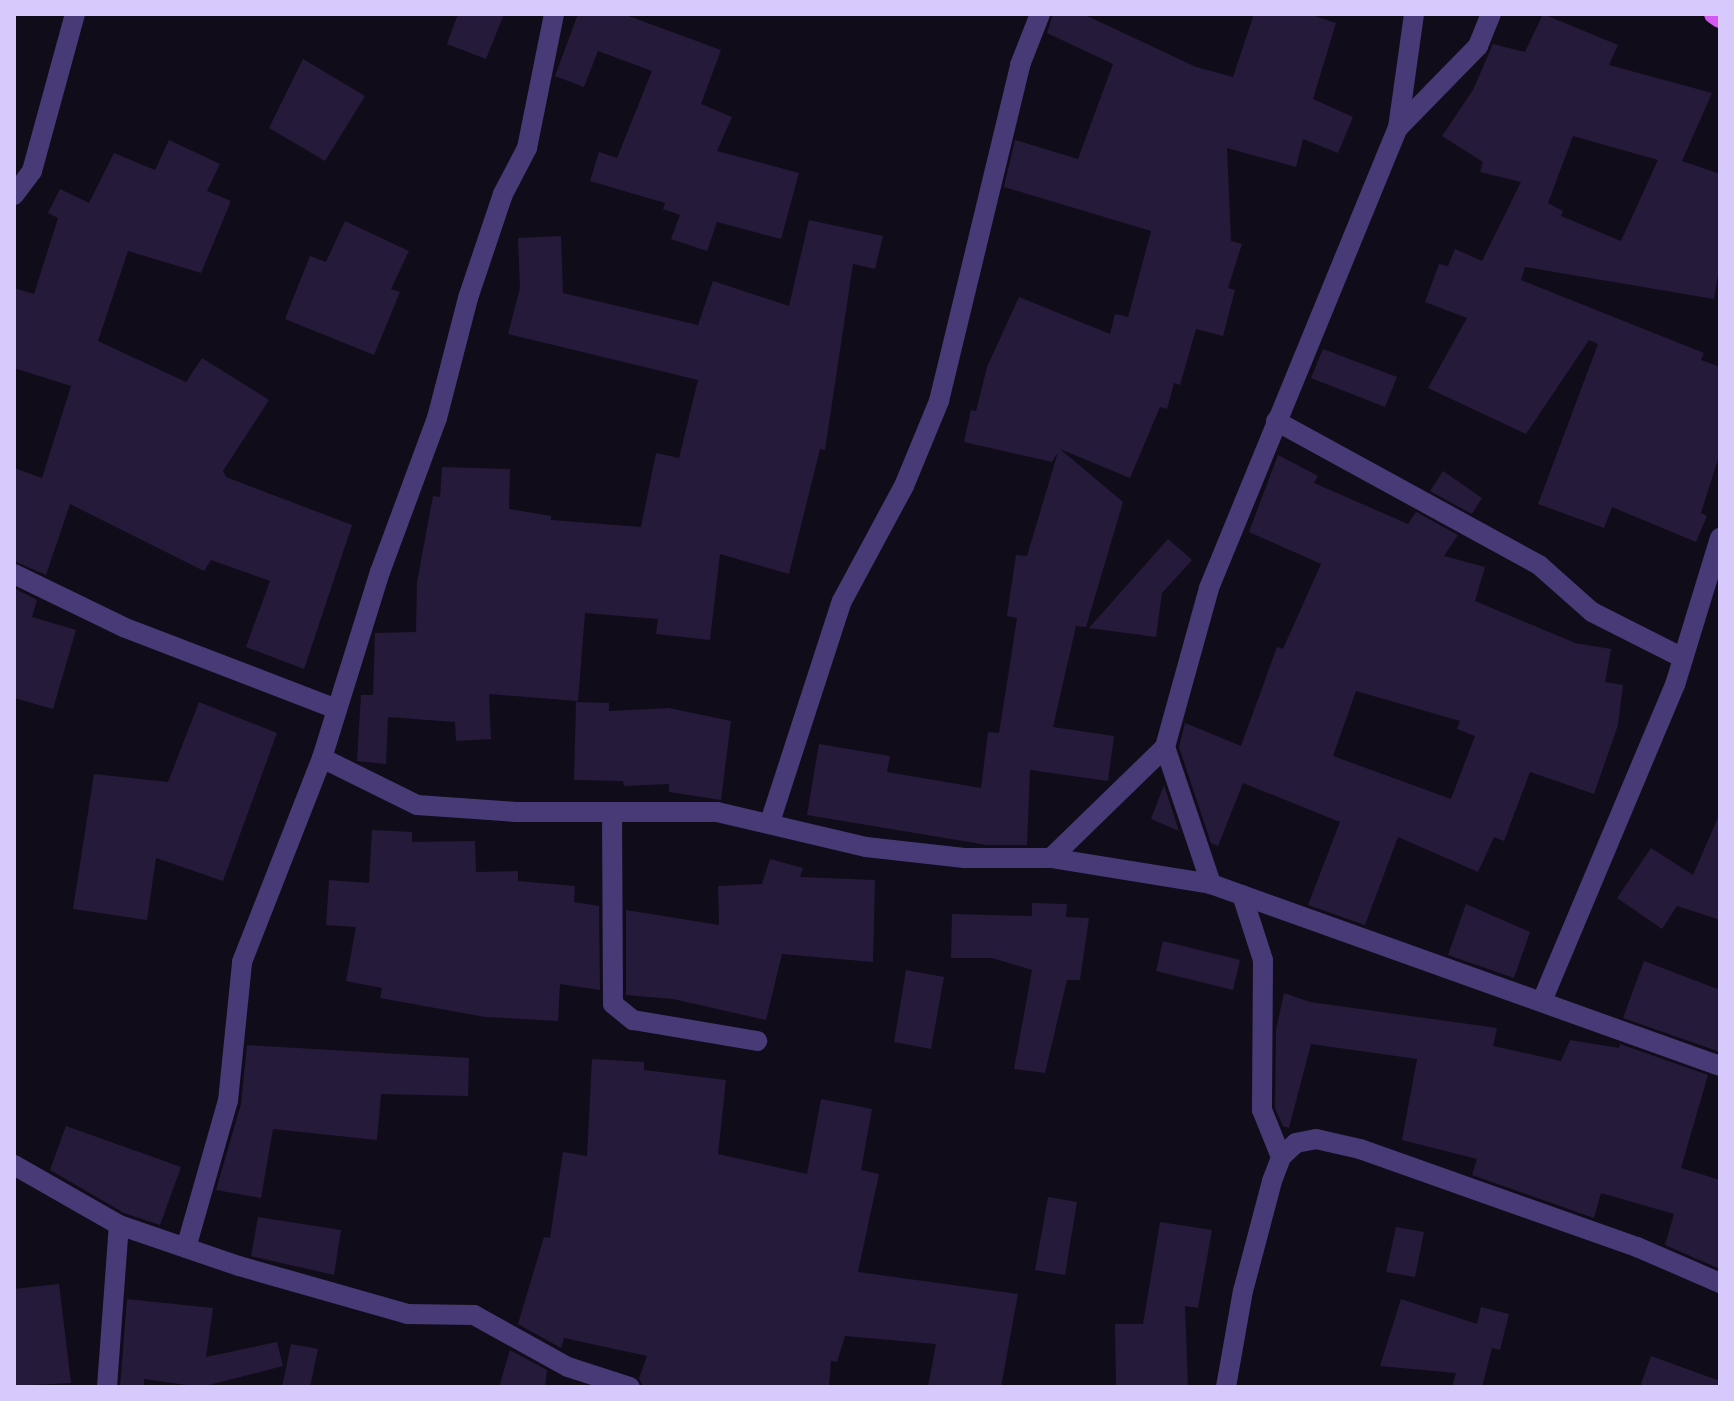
<!DOCTYPE html>
<html>
<head>
<meta charset="utf-8">
<style>
	body { margin:0 }
	#map { position:relative; width:1734px; height:1401px; overflow:hidden; background:#110c1a; font-family:"Asap Condensed",sans-serif }
	div>[style] { position:absolute }
	[style*='--x'] { left:calc(var(--x)*1px); top:calc(var(--y)*1px); width:calc(var(--w)*1px); rotate:calc(var(--a)*1deg) }
	.building>* { inset:0; background:#251a3a }
	.minor>* { height:20px; margin:-10px; padding:0 10px; transform-origin:10px; border-radius:10px; background:#473a76 }
	.major>* { height:20px; margin:-10px; padding:0 10px; transform-origin:10px; border-radius:10px; background:#d359f2 }
	span { translate:-50% -50%; white-space:nowrap; text-align:center; line-height:1.15; -webkit-text-stroke:6px #110c1a; paint-order:stroke }
	.frame { position:absolute; inset:0; border:16px solid #d7c9fb; pointer-events:none }
</style>
</head>
<body>
<div id="map">
	<div class="building">
		<i style="clip-path:polygon(458px 14px,504px 14px,486px 59px,447px 44px)"></i>
		<i style="clip-path:polygon(578px 14px,623px 14px,721px 50px,701px 104px,732px 117px,717px 151px,799px 173px,781px 239px,717px 222px,707px 251px,671px 239px,680px 215px,663px 209px,665px 203px,590px 181px,599px 152px,617px 158px,652px 71px,598px 51px,584px 87px,555px 76px)"></i>
		<i style="clip-path:polygon(1053px 14px,1083px 14px,1196px 67px,1233px 77px,1254px 14px,1309px 14px,1336px 23px,1313px 99px,1353px 117px,1338px 153px,1303px 139px,1296px 167px,1227px 148px,1231px 241px,1242px 244px,1228px 288px,1235px 290px,1223px 336px,1196px 329px,1180px 385px,1174px 383px,1167px 409px,1160px 407px,1130px 478px,1060px 449px,1123px 502px,1086px 627px,1076px 626px,1053px 727px,1114px 736px,1108px 781px,1030px 770px,1027px 845px,987px 845px,807px 815px,819px 744px,890px 756px,887px 772px,981px 788px,988px 732px,999px 733px,1010px 664px,1017px 618px,1007px 616px,1016px 555px,1027px 556px,1058px 452px,1052px 462px,964px 442px,971px 410px,976px 411px,987px 367px,1019px 297px,1110px 334px,1115px 314px,1128px 317px,1151px 231px,1004px 187px,1015px 140px,1078px 159px,1113px 64px,1047px 33px)"></i>
		<i style="clip-path:polygon(evenodd,1543px 14px,1618px 45px,1609px 65px,1712px 93px,1682px 161px,1720px 174px,1720px 262px,1714px 299px,1525px 267px,1521px 280px,1704px 353px,1701px 360px,1720px 367px,1720px 453px,1701px 513px,1707px 516px,1696px 542px,1612px 507px,1604px 528px,1538px 504px,1598px 344px,1589px 340px,1526px 434px,1428px 388px,1467px 318px,1425px 302px,1439px 264px,1448px 266px,1455px 249px,1482px 261px,1521px 182px,1480px 172px,1483px 162px,1442px 136px,1473px 90px,1493px 44px,1525px 52px,1543px 14px,1573px 136px,1658px 160px,1621px 241px,1561px 216px,1563px 211px,1548px 203px,1573px 136px)"></i>
		<i style="clip-path:polygon(303px 59px,365px 96px,325px 161px,269px 128px)"></i>
		<i style="clip-path:polygon(169px 140px,220px 164px,207px 191px,231px 201px,201px 273px,128px 251px,98px 341px,186px 382px,202px 358px,269px 400px,223px 471px,226px 477px,352px 525px,304px 669px,246px 647px,270px 581px,211px 560px,204px 571px,70px 504px,46px 575px,14px 561px,14px 468px,42px 478px,71px 386px,14px 368px,14px 288px,34px 294px,58px 218px,48px 213px,60px 189px,89px 203px,114px 153px,155px 170px)"></i>
		<i style="clip-path:polygon(809px 220px,883px 236px,875px 269px,853px 264px,825px 450px,820px 449px,789px 574px,720px 554px,710px 640px,656px 634px,658px 619px,585px 613px,578px 701px,489px 694px,491px 739px,456px 741px,455px 722px,388px 717px,386px 764px,357px 761px,361px 695px,373px 695px,375px 633px,416px 632px,417px 582px,433px 496px,440px 497px,442px 467px,510px 469px,509px 509px,551px 516px,551px 520px,641px 527px,656px 453px,679px 458px,698px 380px,508px 334px,520px 288px,518px 238px,561px 236px,563px 293px,698px 325px,713px 281px,789px 306px)"></i>
		<i style="clip-path:polygon(345px 221px,409px 251px,391px 289px,400px 292px,374px 355px,285px 319px,310px 256px,326px 262px)"></i>
		<i style="clip-path:polygon(1323px 349px,1397px 377px,1385px 407px,1311px 378px)"></i>
		<i style="clip-path:polygon(evenodd,1278px 455px,1318px 476px,1314px 483px,1408px 524px,1416px 512px,1458px 535px,1444px 556px,1485px 567px,1475px 601px,1575px 643px,1611px 649px,1605px 682px,1623px 685px,1618px 725px,1594px 794px,1530px 772px,1504px 841px,1494px 837px,1478px 872px,1398px 837px,1365px 925px,1308px 905px,1340px 822px,1243px 783px,1218px 846px,1211px 843px,1179px 747px,1185px 723px,1241px 746px,1277px 647px,1283px 649px,1321px 564px,1249px 532px,1278px 455px,1356px 691px,1460px 721px,1457px 729px,1475px 736px,1451px 799px,1333px 756px,1356px 691px)"></i>
		<i style="clip-path:polygon(1443px 471px,1482px 498px,1472px 514px,1430px 491px)"></i>
		<i style="clip-path:polygon(1168px 539px,1192px 560px,1162px 593px,1156px 637px,1089px 628px)"></i>
		<i style="clip-path:polygon(14px 588px,37px 600px,32px 617px,76px 630px,53px 709px,14px 698px)"></i>
		<i style="clip-path:polygon(199px 702px,277px 733px,223px 881px,156px 858px,147px 920px,73px 909px,94px 774px,168px 782px)"></i>
		<i style="clip-path:polygon(576px 702px,609px 703px,609px 711px,669px 708px,731px 721px,721px 800px,669px 792px,669px 784px,624px 786px,623px 781px,574px 780px)"></i>
		<i style="clip-path:polygon(1164px 785px,1179px 831px,1151px 819px)"></i>
		<i style="clip-path:polygon(1720px 813px,1720px 920px,1677px 906px,1662px 929px,1617px 898px,1651px 848px,1693px 875px)"></i>
		<i style="clip-path:polygon(372px 830px,412px 832px,412px 842px,475px 841px,476px 872px,518px 871px,518px 881px,575px 886px,574px 902px,599px 906px,600px 990px,560px 984px,558px 1021px,485px 1017px,380px 998px,382px 988px,346px 981px,356px 927px,326px 925px,329px 880px,369px 883px)"></i>
		<i style="clip-path:polygon(770px 859px,803px 868px,800px 877px,875px 880px,873px 962px,782px 954px,766px 1020px,673px 999px,626px 995px,626px 910px,719px 925px,718px 886px,762px 884px)"></i>
		<i style="clip-path:polygon(1032px 903px,1067px 904px,1066px 917px,1089px 918px,1080px 980px,1067px 980px,1045px 1073px,1014px 1069px,1032px 970px,992px 958px,951px 958px,952px 914px,1032px 916px)"></i>
		<i style="clip-path:polygon(1466px 904px,1530px 932px,1514px 978px,1448px 955px)"></i>
		<i style="clip-path:polygon(1163px 941px,1240px 960px,1233px 990px,1156px 971px)"></i>
		<i style="clip-path:polygon(1644px 961px,1720px 990px,1720px 1052px,1623px 1018px)"></i>
		<i style="clip-path:polygon(906px 970px,944px 977px,931px 1049px,894px 1042px)"></i>
		<i style="clip-path:polygon(1284px 993px,1310px 1002px,1497px 1028px,1493px 1046px,1561px 1061px,1570px 1040px,1619px 1048px,1620px 1044px,1708px 1075px,1681px 1168px,1720px 1180px,1720px 1269px,1665px 1245px,1674px 1214px,1601px 1193px,1594px 1218px,1472px 1175px,1477px 1159px,1402px 1140px,1417px 1059px,1311px 1044px,1289px 1128px,1283px 1126px,1275px 1108px,1276px 1030px)"></i>
		<i style="clip-path:polygon(247px 1045px,469px 1058px,468px 1096px,381px 1094px,377px 1140px,273px 1129px,261px 1198px,216px 1190px,241px 1104px)"></i>
		<i style="clip-path:polygon(592px 1059px,644px 1062px,644px 1070px,726px 1080px,718px 1154px,807px 1174px,821px 1099px,872px 1109px,861px 1170px,879px 1174px,858px 1272px,1018px 1294px,1001px 1387px,928px 1387px,936px 1344px,845px 1336px,837px 1362px,831px 1361px,829px 1387px,643px 1387px,639px 1378px,647px 1356px,564px 1338px,561px 1348px,518px 1324px,544px 1237px,550px 1238px,563px 1152px,587px 1156px)"></i>
		<i style="clip-path:polygon(66px 1126px,181px 1167px,160px 1225px,124px 1213px,50px 1170px)"></i>
		<i style="clip-path:polygon(1048px 1197px,1077px 1202px,1065px 1275px,1035px 1270px)"></i>
		<i style="clip-path:polygon(258px 1217px,341px 1230px,334px 1275px,251px 1256px)"></i>
		<i style="clip-path:polygon(1160px 1222px,1212px 1230px,1198px 1308px,1185px 1306px,1188px 1387px,1116px 1387px,1115px 1324px,1143px 1324px)"></i>
		<i style="clip-path:polygon(1396px 1227px,1424px 1232px,1415px 1277px,1386px 1272px)"></i>
		<i style="clip-path:polygon(59px 1284px,71px 1383px,14px 1386px,14px 1289px)"></i>
		<i style="clip-path:polygon(127px 1299px,213px 1308px,206px 1357px,277px 1342px,283px 1366px,201px 1387px,144px 1379px,144px 1387px,120px 1387px)"></i>
		<i style="clip-path:polygon(1401px 1299px,1477px 1324px,1481px 1307px,1509px 1314px,1500px 1350px,1492px 1348px,1482px 1387px,1452px 1387px,1456px 1373px,1380px 1366px)"></i>
		<i style="clip-path:polygon(291px 1344px,318px 1349px,310px 1387px,282px 1387px)"></i>
		<i style="clip-path:polygon(510px 1350px,547px 1370px,545px 1387px,499px 1387px)"></i>
		<i style="clip-path:polygon(1651px 1356px,1720px 1381px,1720px 1387px,1640px 1387px)"></i>
	</div>
	<div class="minor">
		<i style="--x:1398;--y:128;--w:115;--a:-45.7"></i>
		<i style="--x:1478;--y:46;--w:35;--a:-68"></i>
		<i style="--x:14;--y:195;--w:30;--a:-53"></i>
		<i style="--x:32;--y:171;--w:163;--a:-74.7"></i>
		<i style="--x:1276;--y:421;--w:300;--a:28.7"></i>
		<i style="--x:1539;--y:565;--w:71;--a:41.6"></i>
		<i style="--x:1592;--y:612;--w:102;--a:26.8"></i>
		<i style="--x:14;--y:574;--w:121;--a:25.9"></i>
		<i style="--x:123;--y:627;--w:229;--a:21"></i>
		<i style="--x:1165;--y:747;--w:145;--a:71.4"></i>
		<i style="--x:322;--y:758;--w:106;--a:26.3"></i>
		<i style="--x:417;--y:805;--w:99;--a:4"></i>
		<i style="--x:516;--y:812;--w:201;--a:0"></i>
		<i style="--x:717;--y:812;--w:153;--a:13.2"></i>
		<i style="--x:866;--y:847;--w:99;--a:6.4"></i>
		<i style="--x:964;--y:858;--w:87;--a:0"></i>
		<i style="--x:1051;--y:858;--w:162;--a:9.2"></i>
		<i style="--x:1211;--y:884;--w:541;--a:19.68"></i>
		<i style="--x:612;--y:813;--w:191;--a:89.7"></i>
		<i style="--x:613;--y:1004;--w:26;--a:39"></i>
		<i style="--x:633;--y:1020;--w:126;--a:9.6"></i>
		<i style="--x:770;--y:822;--w:232;--a:-72"></i>
		<i style="--x:842;--y:601;--w:131;--a:-61.7"></i>
		<i style="--x:904;--y:486;--w:92;--a:-67.6"></i>
		<i style="--x:939;--y:401;--w:346;--a:-76.4"></i>
		<i style="--x:1020;--y:65;--w:55;--a:-68.6"></i>
		<i style="--x:1051;--y:858;--w:159;--a:-44.2"></i>
		<i style="--x:1165;--y:747;--w:165;--a:-74.5"></i>
		<i style="--x:1209;--y:588;--w:497;--a:-67.7"></i>
		<i style="--x:1398;--y:128;--w:115;--a:-82"></i>
		<i style="--x:1242;--y:895;--w:68;--a:72.1"></i>
		<i style="--x:1263;--y:960;--w:150;--a:90.4"></i>
		<i style="--x:1262;--y:1110;--w:51;--a:68"></i>
		<i style="--x:1542;--y:1001;--w:343;--a:-67.2"></i>
		<i style="--x:1675;--y:685;--w:154;--a:-73"></i>
		<i style="--x:14;--y:1165;--w:121;--a:29.7"></i>
		<i style="--x:119;--y:1225;--w:127;--a:18.9"></i>
		<i style="--x:239;--y:1266;--w:175;--a:15.9"></i>
		<i style="--x:407;--y:1314;--w:67;--a:0.9"></i>
		<i style="--x:474;--y:1315;--w:107;--a:29"></i>
		<i style="--x:568;--y:1367;--w:65;--a:17.9"></i>
		<i style="--x:186;--y:1248;--w:153;--a:-74.1"></i>
		<i style="--x:228;--y:1101;--w:140;--a:-84.2"></i>
		<i style="--x:242;--y:962;--w:219;--a:-68.6"></i>
		<i style="--x:322;--y:758;--w:195;--a:-72.7"></i>
		<i style="--x:380;--y:572;--w:164;--a:-69.7"></i>
		<i style="--x:437;--y:418;--w:124;--a:-75.5"></i>
		<i style="--x:468;--y:298;--w:110;--a:-71.4"></i>
		<i style="--x:503;--y:194;--w:52;--a:-62.4"></i>
		<i style="--x:527;--y:148;--w:137;--a:-78.6"></i>
		<i style="--x:107;--y:1387;--w:162;--a:-85.8"></i>
		<i style="--x:1226;--y:1387;--w:97;--a:-80"></i>
		<i style="--x:1243;--y:1291;--w:114;--a:-75.2"></i>
		<i style="--x:1272;--y:1181;--w:26;--a:-69"></i>
		<i style="--x:1281;--y:1157;--w:21;--a:-43"></i>
		<i style="--x:1296;--y:1143;--w:20;--a:-11"></i>
		<i style="--x:1316;--y:1139;--w:45;--a:12.8"></i>
		<i style="--x:1360;--y:1149;--w:294;--a:19.5"></i>
		<i style="--x:1637;--y:1247;--w:90;--a:23.4"></i>
	</div>
	<div class="major">
		<i style="--x:1714;--y:14;--w:7;--a:34"></i>
	</div>
	<div class="frame"></div>
</div>
</body>
</html>
